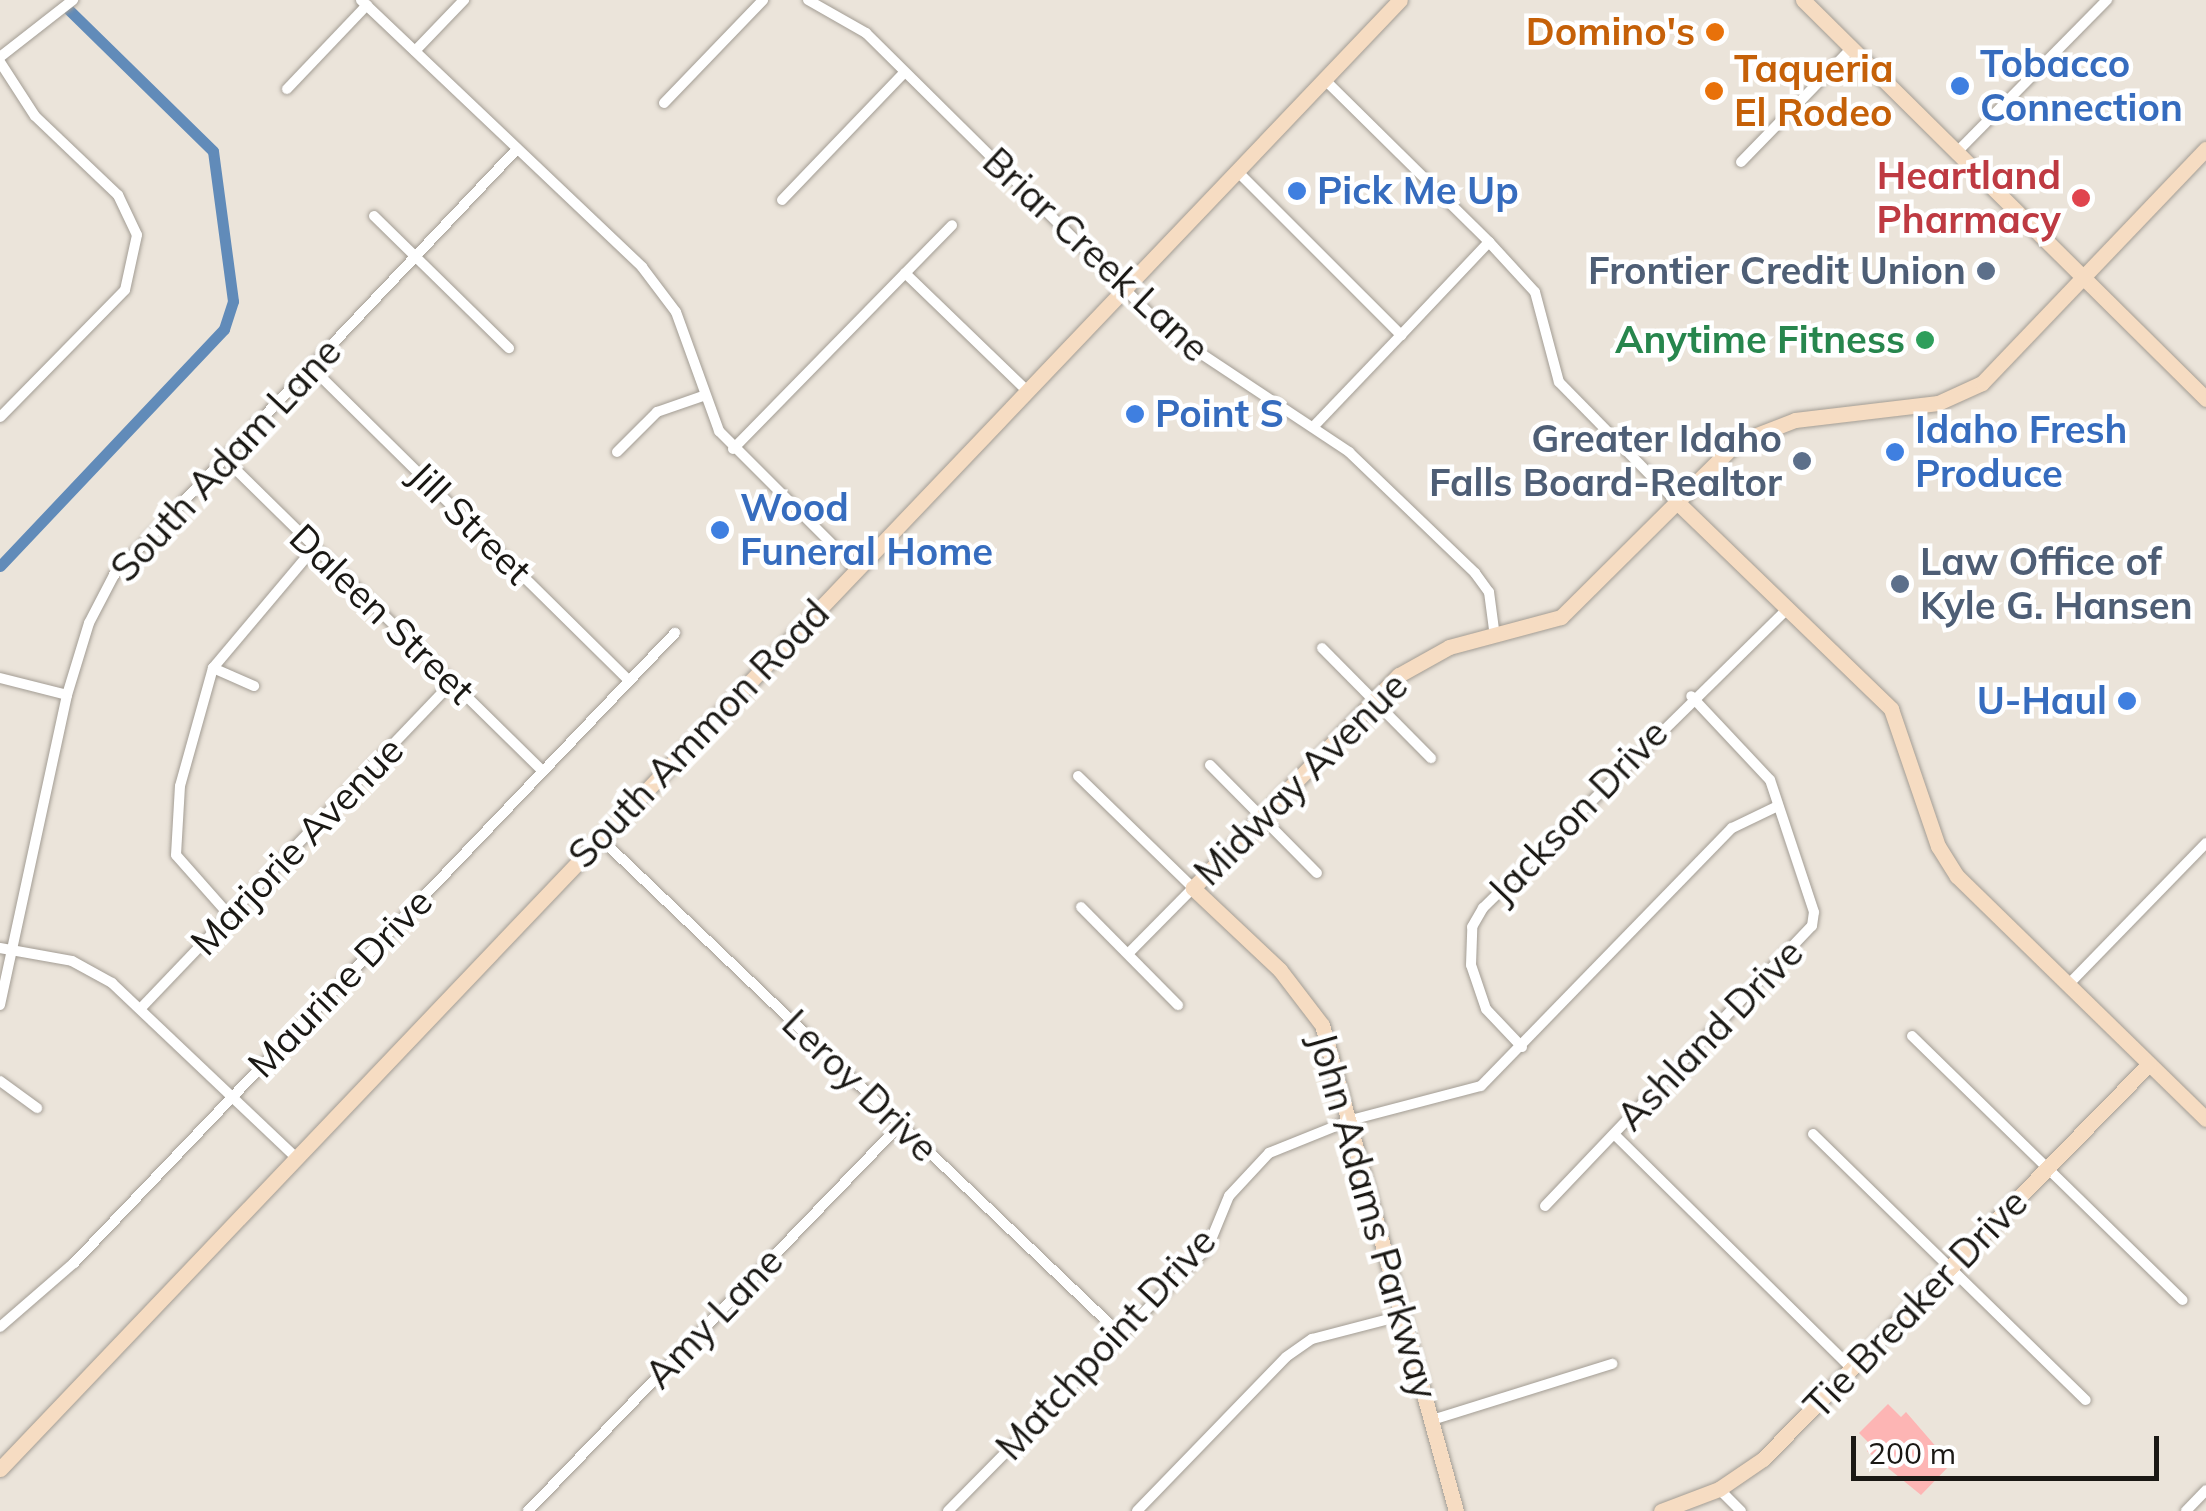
<!DOCTYPE html>
<html>
<head>
<meta charset="utf-8">
<style>
	body { margin:0 }
	#map { position:relative; width:2206px; height:1511px; overflow:hidden; background:#ebe4da; font-family:Mulish,sans-serif }
	div>[style] { position:absolute }
	[style*='--x'] { left:calc(var(--x)*1px); top:calc(var(--y)*1px); width:calc(var(--w)*1px); rotate:calc(var(--a)*1deg) }
	.canal>* { height:11px; margin:-5.5px; padding:0 5.5px; transform-origin:5.5px; border-radius:5.5px; background:#618bb9 }
	.building>* { inset:0; background:#fdb5b4 }
	.roads { filter:drop-shadow(0 0 2px #a39d94) drop-shadow(0 0 2px #a39d94) }
	.street>* { height:10px; margin:-5px; padding:0 5px; transform-origin:5px; border-radius:5px; background:#fff }
	.secondary>* { height:15px; margin:-7.5px; padding:0 7.5px; transform-origin:7.5px; border-radius:7.5px; background:#f6dcc2 }
	.dots>* { width:28px; height:28px; translate:-50% -50%; box-sizing:border-box; border:5px solid #fff; border-radius:50% }
	span { translate:-50% -50%; white-space:nowrap; text-align:center; line-height:1.15; -webkit-text-stroke:9px #fff; paint-order:stroke }
	.food-label { font-size:38px; color:#c56008; font-weight:700 }
	.right { translate:-100% -50%; text-align:right }
	.left { translate:0 -50%; text-align:left }
	.shop-label { font-size:38px; color:#366cbe; font-weight:700 }
	.health-label { font-size:38px; color:#be3a42; font-weight:700 }
	.street-label { font-size:38px; color:#1a1814 }
	.service-label { font-size:38px; color:#4e5e75; font-weight:700 }
	.leisure-label { font-size:38px; color:#27864d; font-weight:700 }
	.scale { position:absolute; left:1851px; top:1436px; width:308px; height:45px; box-sizing:border-box; border:5px solid #1a1814; border-top:0; padding-left:12px; font-size:30px; line-height:35px; white-space:nowrap; color:#1a1814; -webkit-text-stroke:8px #fff; paint-order:stroke }
</style>
</head>
<body>
<div id="map">
	<div class="canal">
		<i style="--x:0;--y:566;--w:326;--a:-46.6"></i>
		<i style="--x:224;--y:329;--w:29;--a:-72"></i>
		<i style="--x:233;--y:301;--w:151;--a:-97.6"></i>
		<i style="--x:213;--y:151;--w:202;--a:-135.6"></i>
	</div>
	<div class="building">
		<i style="clip-path:polygon(1888px 1404px,1901px 1417px,1906px 1412px,1951px 1464px,1921px 1495px,1867px 1451px,1872px 1446px,1859px 1433px)"></i>
	</div>
	<div class="roads">
		<div class="street">
			<i style="--x:361;--y:0;--w:388;--a:43.5"></i>
			<i style="--x:642;--y:267;--w:56;--a:52.9"></i>
			<i style="--x:676;--y:312;--w:127;--a:70.1"></i>
			<i style="--x:719;--y:431;--w:195;--a:45"></i>
			<i style="--x:808;--y:0;--w:67;--a:29.6"></i>
			<i style="--x:866;--y:33;--w:424;--a:44.7"></i>
			<i style="--x:1167;--y:331;--w:219;--a:33.6"></i>
			<i style="--x:1349;--y:452;--w:175;--a:43.8"></i>
			<i style="--x:1475;--y:573;--w:24;--a:54"></i>
			<i style="--x:1489;--y:592;--w:45;--a:82.4"></i>
			<i style="--x:415;--y:51;--w:71;--a:-46.1"></i>
			<i style="--x:0;--y:57;--w:93;--a:-38"></i>
			<i style="--x:0;--y:62;--w:64;--a:57.1"></i>
			<i style="--x:35;--y:116;--w:115;--a:43.6"></i>
			<i style="--x:118;--y:195;--w:44;--a:64.6"></i>
			<i style="--x:137;--y:235;--w:56;--a:102.3"></i>
			<i style="--x:125;--y:290;--w:178;--a:134.5"></i>
			<i style="--x:1325;--y:80;--w:231;--a:44.6"></i>
			<i style="--x:287;--y:89;--w:116;--a:-46.4"></i>
			<i style="--x:664;--y:103;--w:143;--a:-46.1"></i>
			<i style="--x:1957;--y:152;--w:214;--a:-45.4"></i>
			<i style="--x:1741;--y:162;--w:159;--a:-45.8"></i>
			<i style="--x:1238;--y:172;--w:231;--a:45"></i>
			<i style="--x:1401;--y:335;--w:124;--a:133.7"></i>
			<i style="--x:782;--y:200;--w:176;--a:-46.2"></i>
			<i style="--x:374;--y:216;--w:189;--a:44.4"></i>
			<i style="--x:905;--y:273;--w:168;--a:44"></i>
			<i style="--x:1401;--y:335;--w:128;--a:-46.6"></i>
			<i style="--x:1489;--y:242;--w:68;--a:47.4"></i>
			<i style="--x:1535;--y:292;--w:93;--a:75.1"></i>
			<i style="--x:1559;--y:382;--w:168;--a:45.5"></i>
			<i style="--x:311;--y:367;--w:445;--a:44.6"></i>
			<i style="--x:733;--y:449;--w:313;--a:-45.6"></i>
			<i style="--x:617;--y:452;--w:57;--a:-45"></i>
			<i style="--x:657;--y:412;--w:49;--a:-19.2"></i>
			<i style="--x:223;--y:457;--w:447;--a:44.5"></i>
			<i style="--x:1322;--y:648;--w:155;--a:45.3"></i>
			<i style="--x:213;--y:668;--w:45;--a:23.7"></i>
			<i style="--x:0;--y:678;--w:69;--a:14.2"></i>
			<i style="--x:1210;--y:765;--w:152;--a:45.3"></i>
			<i style="--x:1078;--y:776;--w:161;--a:44.2"></i>
			<i style="--x:1193;--y:888;--w:91;--a:134.6"></i>
			<i style="--x:600;--y:838;--w:717;--a:43.64"></i>
			<i style="--x:1081;--y:907;--w:138;--a:45.3"></i>
			<i style="--x:230;--y:916;--w:81;--a:-131.5"></i>
			<i style="--x:176;--y:855;--w:69;--a:-86.7"></i>
			<i style="--x:180;--y:786;--w:123;--a:-74.4"></i>
			<i style="--x:213;--y:668;--w:157;--a:-49.9"></i>
			<i style="--x:0;--y:948;--w:73;--a:10.2"></i>
			<i style="--x:72;--y:961;--w:46;--a:28.8"></i>
			<i style="--x:112;--y:983;--w:251;--a:43.5"></i>
			<i style="--x:2068;--y:985;--w:198;--a:-45.8"></i>
			<i style="--x:0;--y:1005;--w:317;--a:-77.8"></i>
			<i style="--x:67;--y:695;--w:75;--a:-73"></i>
			<i style="--x:89;--y:623;--w:54;--a:-62.5"></i>
			<i style="--x:114;--y:575;--w:586;--a:-46.59"></i>
			<i style="--x:141;--y:1008;--w:450;--a:-46.3"></i>
			<i style="--x:1912;--y:1036;--w:378;--a:44.3"></i>
			<i style="--x:1522;--y:1047;--w:52;--a:-133.5"></i>
			<i style="--x:1486;--y:1009;--w:46;--a:-108.8"></i>
			<i style="--x:1471;--y:965;--w:38;--a:-88"></i>
			<i style="--x:1472;--y:927;--w:22;--a:-60"></i>
			<i style="--x:1483;--y:908;--w:428;--a:-44.5"></i>
			<i style="--x:0;--y:1081;--w:46;--a:36.1"></i>
			<i style="--x:1813;--y:1134;--w:381;--a:44.3"></i>
			<i style="--x:1615;--y:1135;--w:333;--a:44.6"></i>
			<i style="--x:1545;--y:1206;--w:387;--a:-46.4"></i>
			<i style="--x:1812;--y:926;--w:14;--a:-82"></i>
			<i style="--x:1814;--y:912;--w:139;--a:-108.4"></i>
			<i style="--x:1770;--y:780;--w:115;--a:-133.2"></i>
			<i style="--x:0;--y:1327;--w:98;--a:-40.9"></i>
			<i style="--x:74;--y:1263;--w:871;--a:-46.35"></i>
			<i style="--x:1432;--y:1420;--w:189;--a:-17.3"></i>
			<i style="--x:1719;--y:1489;--w:31;--a:45"></i>
			<i style="--x:528;--y:1511;--w:536;--a:-46.06"></i>
			<i style="--x:948;--y:1511;--w:371;--a:-45.4"></i>
			<i style="--x:1208;--y:1247;--w:55;--a:-67.6"></i>
			<i style="--x:1229;--y:1196;--w:59;--a:-47.1"></i>
			<i style="--x:1269;--y:1153;--w:88;--a:-21.9"></i>
			<i style="--x:1351;--y:1120;--w:134;--a:-14.7"></i>
			<i style="--x:1481;--y:1086;--w:360;--a:-45.8"></i>
			<i style="--x:1732;--y:828;--w:51;--a:-25.6"></i>
			<i style="--x:1137;--y:1511;--w:214;--a:-45.9"></i>
			<i style="--x:1286;--y:1357;--w:32;--a:-35"></i>
			<i style="--x:1312;--y:1339;--w:95;--a:-14.6"></i>
			<i style="--x:2186;--y:1511;--w:29;--a:-46"></i>
		</div>
		<div class="secondary">
			<i style="--x:1803;--y:0;--w:567;--a:44.71"></i>
			<i style="--x:1677;--y:502;--w:298;--a:44"></i>
			<i style="--x:1891;--y:709;--w:145;--a:71.1"></i>
			<i style="--x:1938;--y:846;--w:36;--a:58"></i>
			<i style="--x:1957;--y:876;--w:348;--a:44.3"></i>
			<i style="--x:0;--y:1469;--w:2029;--a:-46.38"></i>
			<i style="--x:1456;--y:1511;--w:504;--a:-105.41"></i>
			<i style="--x:1322;--y:1025;--w:69;--a:-127.4"></i>
			<i style="--x:1280;--y:970;--w:120;--a:-136.7"></i>
			<i style="--x:1193;--y:888;--w:296;--a:-46"></i>
			<i style="--x:1399;--y:675;--w:57;--a:-29.2"></i>
			<i style="--x:1449;--y:647;--w:116;--a:-15"></i>
			<i style="--x:1561;--y:617;--w:247;--a:-44.8"></i>
			<i style="--x:1736;--y:443;--w:63;--a:-21.3"></i>
			<i style="--x:1795;--y:420;--w:144;--a:-6.8"></i>
			<i style="--x:1938;--y:403;--w:48;--a:-24.4"></i>
			<i style="--x:1982;--y:383;--w:324;--a:-46.3"></i>
			<i style="--x:1661;--y:1511;--w:62;--a:-20.8"></i>
			<i style="--x:1719;--y:1489;--w:53;--a:-34.3"></i>
			<i style="--x:1763;--y:1459;--w:552;--a:-45.66"></i>
		</div>
	</div>
	<div class="dots">
		<i style="left:1715px;top:32px;background:#e8710a"></i>
		<i style="left:1960px;top:86px;background:#3f7fe0"></i>
		<i style="left:1714px;top:91px;background:#e8710a"></i>
		<i style="left:1297px;top:191px;background:#3f7fe0"></i>
		<i style="left:2081px;top:198px;background:#e0444e"></i>
		<i style="left:1986px;top:271px;background:#5c6f8a"></i>
		<i style="left:1925px;top:340px;background:#2e9e5b"></i>
		<i style="left:1135px;top:414px;background:#3f7fe0"></i>
		<i style="left:1895px;top:452px;background:#3f7fe0"></i>
		<i style="left:1802px;top:461px;background:#5c6f8a"></i>
		<i style="left:720px;top:530px;background:#3f7fe0"></i>
		<i style="left:1900px;top:584px;background:#5c6f8a"></i>
		<i style="left:2127px;top:701px;background:#3f7fe0"></i>
	</div>
	<div class="food-label">
		<span class="right" style="left:1695px;top:32px">Domino's</span>
		<span class="left" style="left:1734px;top:91px">Taqueria<br>El Rodeo</span>
	</div>
	<div class="shop-label">
		<span class="left" style="left:1980px;top:86px">Tobacco<br>Connection</span>
		<span class="left" style="left:1317px;top:191px">Pick Me Up</span>
		<span class="left" style="left:1155px;top:414px">Point S</span>
		<span class="left" style="left:1915px;top:452px">Idaho Fresh<br>Produce</span>
		<span class="left" style="left:740px;top:530px">Wood<br>Funeral Home</span>
		<span class="right" style="left:2107px;top:701px">U-Haul</span>
	</div>
	<div class="health-label">
		<span class="right" style="left:2061px;top:198px">Heartland<br>Pharmacy</span>
	</div>
	<div class="street-label">
		<span style="left:1096px;top:255px;rotate:43deg">Briar Creek Lane</span>
		<span style="left:226px;top:460px;rotate:-47deg">South Adam Lane</span>
		<span style="left:470px;top:523px;rotate:45deg">Jill Street</span>
		<span style="left:382px;top:614px;rotate:44deg">Daleen Street</span>
		<span style="left:699px;top:734px;rotate:-46deg">South Ammon Road</span>
		<span style="left:1301px;top:779px;rotate:-45deg">Midway Avenue</span>
		<span style="left:1578px;top:812px;rotate:-46deg">Jackson Drive</span>
		<span style="left:297px;top:846px;rotate:-46deg">Marjorie Avenue</span>
		<span style="left:340px;top:983px;rotate:-46deg">Maurine Drive</span>
		<span style="left:1710px;top:1035px;rotate:-46deg">Ashland Drive</span>
		<span style="left:860px;top:1086px;rotate:44deg">Leroy Drive</span>
		<span style="left:1373px;top:1216px;rotate:74deg">John Adams Parkway</span>
		<span style="left:1916px;top:1304px;rotate:-46deg">Tie Breaker Drive</span>
		<span style="left:714px;top:1318px;rotate:-46deg">Amy Lane</span>
		<span style="left:1106px;top:1344px;rotate:-47deg">Matchpoint Drive</span>
	</div>
	<div class="service-label">
		<span class="right" style="left:1966px;top:271px">Frontier Credit Union</span>
		<span class="right" style="left:1782px;top:461px">Greater Idaho<br>Falls Board-Realtor</span>
		<span class="left" style="left:1920px;top:584px">Law Office of<br>Kyle G. Hansen</span>
	</div>
	<div class="leisure-label">
		<span class="right" style="left:1905px;top:340px">Anytime Fitness</span>
	</div>
	<div class="scale">200 m</div>
</div>
</body>
</html>
